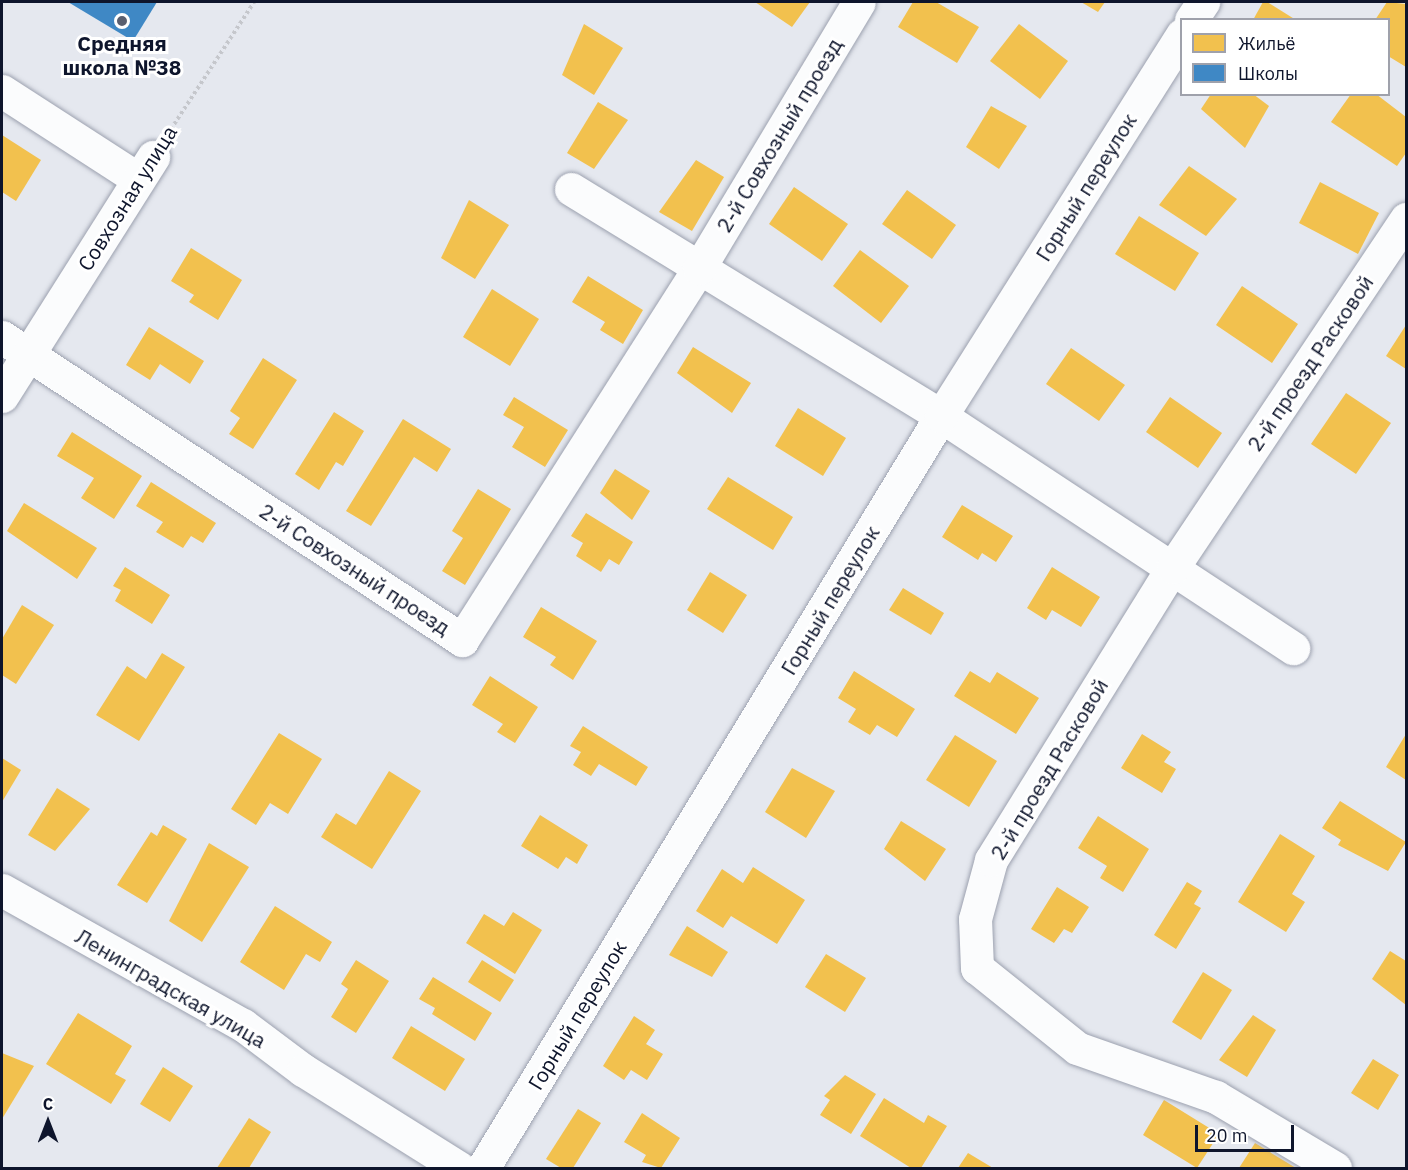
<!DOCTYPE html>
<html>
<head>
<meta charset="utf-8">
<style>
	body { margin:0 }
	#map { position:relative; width:1408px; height:1170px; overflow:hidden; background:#e5e8ef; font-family:"IBM Plex Sans",sans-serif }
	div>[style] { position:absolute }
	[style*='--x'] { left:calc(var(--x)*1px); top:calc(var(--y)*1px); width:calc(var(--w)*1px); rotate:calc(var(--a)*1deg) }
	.homes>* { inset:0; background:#f2c14e }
	.schools>* { inset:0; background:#3f88c5 }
	.path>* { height:4px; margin-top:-2px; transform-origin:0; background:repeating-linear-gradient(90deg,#c5c7cc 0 3px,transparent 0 6px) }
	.roads { filter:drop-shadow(0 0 2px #9ca1af) drop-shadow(0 0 2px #9ca1af) }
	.street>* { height:33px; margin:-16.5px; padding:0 16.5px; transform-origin:16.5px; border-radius:16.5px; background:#fbfcfd }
	.dots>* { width:16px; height:16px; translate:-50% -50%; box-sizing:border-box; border:3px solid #fff; border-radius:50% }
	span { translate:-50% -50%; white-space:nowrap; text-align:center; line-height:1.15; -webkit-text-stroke:6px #fff; paint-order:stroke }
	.poi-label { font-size:21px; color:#0e152c; font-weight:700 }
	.street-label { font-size:21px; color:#0e152c }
	.frame { position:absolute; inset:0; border:3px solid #0e152c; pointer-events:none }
	.legend { position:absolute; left:1180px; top:18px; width:210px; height:78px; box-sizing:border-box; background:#fff; border:2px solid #9fa1ab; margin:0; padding:8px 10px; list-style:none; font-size:18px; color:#0e152c }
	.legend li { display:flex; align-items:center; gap:12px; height:30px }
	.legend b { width:30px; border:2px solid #9fa1ab }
	.north { position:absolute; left:18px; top:1092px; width:60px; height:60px; -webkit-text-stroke:4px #fff; paint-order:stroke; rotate:0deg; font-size:16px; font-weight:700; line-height:24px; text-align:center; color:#0e152c }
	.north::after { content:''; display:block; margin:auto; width:21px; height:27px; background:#0e152c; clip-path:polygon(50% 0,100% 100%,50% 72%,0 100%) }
	.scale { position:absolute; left:1195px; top:1125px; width:99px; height:27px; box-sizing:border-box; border:3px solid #0e152c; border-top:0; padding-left:8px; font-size:18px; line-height:21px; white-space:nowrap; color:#0e152c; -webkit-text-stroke:4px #fff; paint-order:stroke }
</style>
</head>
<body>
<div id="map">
	<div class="homes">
		<i style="clip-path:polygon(755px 2px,810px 2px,792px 27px)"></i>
		<i style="clip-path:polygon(913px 2px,936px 2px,979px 27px,957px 63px,898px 27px)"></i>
		<i style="clip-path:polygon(1081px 2px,1105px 2px,1098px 12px)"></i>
		<i style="clip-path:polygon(1263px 2px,1267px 2px,1296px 20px,1253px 20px)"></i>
		<i style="clip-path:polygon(1387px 2px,1406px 4px,1406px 67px,1388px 56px,1388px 20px,1375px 20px)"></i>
		<i style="clip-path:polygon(584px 24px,623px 48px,594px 95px,562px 75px)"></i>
		<i style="clip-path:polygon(1019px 24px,1068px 61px,1040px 99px,990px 61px)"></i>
		<i style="clip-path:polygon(1211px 94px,1253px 94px,1269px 106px,1245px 148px,1201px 109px)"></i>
		<i style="clip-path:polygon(1351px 94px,1376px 94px,1406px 117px,1406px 153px,1397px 166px,1331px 122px)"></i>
		<i style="clip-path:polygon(598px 102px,628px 120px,594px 169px,567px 153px)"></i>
		<i style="clip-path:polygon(991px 106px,1027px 126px,999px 169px,966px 147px)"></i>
		<i style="clip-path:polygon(2px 135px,41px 160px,16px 201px,2px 192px)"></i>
		<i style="clip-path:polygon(696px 160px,724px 177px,692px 231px,659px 212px)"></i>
		<i style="clip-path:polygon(1189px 166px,1237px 199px,1206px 236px,1159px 205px)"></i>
		<i style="clip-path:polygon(1320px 182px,1379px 213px,1358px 254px,1299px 223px)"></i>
		<i style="clip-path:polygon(794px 187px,848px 224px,822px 261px,769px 224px)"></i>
		<i style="clip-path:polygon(907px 190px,956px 225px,932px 259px,882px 224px)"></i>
		<i style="clip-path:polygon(469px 200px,509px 225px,475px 279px,441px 258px)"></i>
		<i style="clip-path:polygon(1139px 216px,1199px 253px,1175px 291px,1115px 254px)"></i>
		<i style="clip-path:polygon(191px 248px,242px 280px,218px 320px,189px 302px,194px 295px,171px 281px)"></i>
		<i style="clip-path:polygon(860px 250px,909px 286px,881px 323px,833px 286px)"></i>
		<i style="clip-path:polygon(588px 276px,643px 310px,623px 344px,600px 330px,605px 322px,572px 302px)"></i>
		<i style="clip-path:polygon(1242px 286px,1298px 324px,1272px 363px,1216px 325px)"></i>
		<i style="clip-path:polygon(492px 289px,539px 319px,510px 366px,463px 337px)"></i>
		<i style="clip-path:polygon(1406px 325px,1406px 369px,1386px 356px)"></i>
		<i style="clip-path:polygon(149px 327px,204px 361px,190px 384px,160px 364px,150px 380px,126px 365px)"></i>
		<i style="clip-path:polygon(693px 347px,751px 383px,732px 413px,677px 373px)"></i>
		<i style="clip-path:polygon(1071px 348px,1125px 385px,1099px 421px,1046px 384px)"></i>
		<i style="clip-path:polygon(263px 358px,297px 380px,253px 449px,229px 434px,240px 418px,230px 411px)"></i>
		<i style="clip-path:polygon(1346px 393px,1391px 423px,1356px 474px,1311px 444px)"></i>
		<i style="clip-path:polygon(514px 397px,568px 430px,545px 467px,512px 447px,524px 427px,503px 415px)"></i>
		<i style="clip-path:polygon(1170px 397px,1222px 433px,1198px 468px,1146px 432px)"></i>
		<i style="clip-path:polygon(798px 408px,846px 438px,823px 476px,775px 446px)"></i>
		<i style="clip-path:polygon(334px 412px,364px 431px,343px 466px,336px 462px,319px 490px,295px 474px)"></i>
		<i style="clip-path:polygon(403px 419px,451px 449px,437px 472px,414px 457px,371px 526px,346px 511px)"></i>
		<i style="clip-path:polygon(72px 432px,142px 476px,114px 519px,81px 498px,94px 478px,57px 456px)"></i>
		<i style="clip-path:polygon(615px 469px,650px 491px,632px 520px,600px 493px)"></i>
		<i style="clip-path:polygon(728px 477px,793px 517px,773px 550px,707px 509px)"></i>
		<i style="clip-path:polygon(151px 482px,216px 523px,203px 543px,191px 536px,183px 548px,156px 532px,163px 522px,136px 506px)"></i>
		<i style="clip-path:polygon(478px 489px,511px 509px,465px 585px,442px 571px,463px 538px,452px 531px)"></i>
		<i style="clip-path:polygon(24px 503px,97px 548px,77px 579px,7px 531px)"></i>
		<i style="clip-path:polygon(962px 505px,1013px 536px,996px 562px,982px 553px,978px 560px,942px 537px)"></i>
		<i style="clip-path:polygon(586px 513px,633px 542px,619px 565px,609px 559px,601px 572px,576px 556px,583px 543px,571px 536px)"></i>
		<i style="clip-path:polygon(125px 567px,170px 595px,152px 624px,115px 601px,121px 590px,113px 586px)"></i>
		<i style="clip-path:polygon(1052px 567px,1100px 597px,1081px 627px,1052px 610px,1046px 620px,1027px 608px)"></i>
		<i style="clip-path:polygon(710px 572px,747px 595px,723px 633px,687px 610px)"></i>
		<i style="clip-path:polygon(903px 588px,944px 613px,931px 635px,889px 610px)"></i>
		<i style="clip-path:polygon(22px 605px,54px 625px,16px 684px,2px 675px,2px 639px)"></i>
		<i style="clip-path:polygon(541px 607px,597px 641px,573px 680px,550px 665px,556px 657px,523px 637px)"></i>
		<i style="clip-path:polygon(162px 653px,185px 667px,139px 741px,96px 715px,127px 666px,146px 679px)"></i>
		<i style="clip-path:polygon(854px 671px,915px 709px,897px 737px,877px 725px,870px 735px,848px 722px,856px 709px,838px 698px)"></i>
		<i style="clip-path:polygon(970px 671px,990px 683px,997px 672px,1039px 698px,1016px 734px,954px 696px)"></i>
		<i style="clip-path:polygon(490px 676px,538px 707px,515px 743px,497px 732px,503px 724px,472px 705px)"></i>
		<i style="clip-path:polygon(583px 726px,648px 767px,636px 786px,599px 764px,591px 776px,573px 765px,581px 752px,570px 746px)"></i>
		<i style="clip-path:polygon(279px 733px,322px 759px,288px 814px,270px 803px,256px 825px,231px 809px)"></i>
		<i style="clip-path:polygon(1142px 734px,1171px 752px,1164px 762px,1176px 769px,1162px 793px,1121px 768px)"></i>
		<i style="clip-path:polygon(1406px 734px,1406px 780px,1386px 767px)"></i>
		<i style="clip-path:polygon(955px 735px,997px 761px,969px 807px,926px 780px)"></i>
		<i style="clip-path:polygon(2px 758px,21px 770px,2px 802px)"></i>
		<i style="clip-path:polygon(792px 768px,835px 791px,806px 838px,765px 812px)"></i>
		<i style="clip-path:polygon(389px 771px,421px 791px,372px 869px,321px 837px,336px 813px,356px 825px)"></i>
		<i style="clip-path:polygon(57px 788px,90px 809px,55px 851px,28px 835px)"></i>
		<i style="clip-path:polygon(1340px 801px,1406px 842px,1388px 871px,1338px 845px,1341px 840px,1322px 828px)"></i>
		<i style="clip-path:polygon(540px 815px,588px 845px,577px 864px,566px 857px,558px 869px,521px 846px)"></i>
		<i style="clip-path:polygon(1098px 816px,1149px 849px,1123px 892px,1100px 878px,1107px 866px,1078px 848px)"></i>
		<i style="clip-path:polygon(901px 821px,946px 849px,925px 881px,884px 849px)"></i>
		<i style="clip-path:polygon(163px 825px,187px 839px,147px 903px,117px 885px,151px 832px,157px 836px)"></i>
		<i style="clip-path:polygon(1280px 834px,1315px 856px,1292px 894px,1305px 902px,1286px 932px,1238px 902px)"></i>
		<i style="clip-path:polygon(209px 843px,249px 867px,202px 942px,169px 921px)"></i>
		<i style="clip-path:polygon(753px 867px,805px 900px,777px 944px,731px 916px,723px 928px,696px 911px,722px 869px,743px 883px)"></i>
		<i style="clip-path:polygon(1187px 882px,1202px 891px,1194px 904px,1201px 908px,1176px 949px,1154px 935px)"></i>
		<i style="clip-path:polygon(1057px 887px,1089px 907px,1072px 933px,1064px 929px,1054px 943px,1031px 929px)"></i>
		<i style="clip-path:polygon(275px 906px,332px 942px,320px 962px,306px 954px,284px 990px,240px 962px)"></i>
		<i style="clip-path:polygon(513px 912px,542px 930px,515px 974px,466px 943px,484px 914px,504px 926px)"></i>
		<i style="clip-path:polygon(687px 926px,728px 952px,712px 977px,669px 955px)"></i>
		<i style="clip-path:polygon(1390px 951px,1406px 961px,1406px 1005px,1372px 979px)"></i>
		<i style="clip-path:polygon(826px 954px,866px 978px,845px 1012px,805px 987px)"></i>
		<i style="clip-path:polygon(356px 960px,389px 981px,356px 1033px,331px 1017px,348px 989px,341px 984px)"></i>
		<i style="clip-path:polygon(482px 960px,514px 980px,500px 1002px,468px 982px)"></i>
		<i style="clip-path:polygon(1203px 972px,1232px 990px,1201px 1040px,1172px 1022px)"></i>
		<i style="clip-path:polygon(433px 977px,492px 1013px,475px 1041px,432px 1014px,435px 1008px,419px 999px)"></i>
		<i style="clip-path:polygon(78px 1013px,132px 1046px,115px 1074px,126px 1080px,111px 1104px,46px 1064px)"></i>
		<i style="clip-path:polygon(1253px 1015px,1276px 1030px,1247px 1077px,1219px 1060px)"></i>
		<i style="clip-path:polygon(634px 1016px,655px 1030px,646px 1044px,663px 1054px,647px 1080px,631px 1070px,624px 1080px,603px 1066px)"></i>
		<i style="clip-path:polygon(411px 1026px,465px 1059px,445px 1091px,392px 1058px)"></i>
		<i style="clip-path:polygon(2px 1053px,34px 1066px,2px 1119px)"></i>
		<i style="clip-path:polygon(1373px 1059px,1399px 1075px,1378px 1110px,1351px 1093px)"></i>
		<i style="clip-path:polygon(163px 1067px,193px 1086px,170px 1122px,140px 1104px)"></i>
		<i style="clip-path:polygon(845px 1075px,876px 1094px,851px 1134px,820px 1115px,830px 1100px,824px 1096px)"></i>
		<i style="clip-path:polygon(884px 1098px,924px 1123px,928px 1115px,947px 1126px,921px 1168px,911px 1168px,860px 1136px)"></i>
		<i style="clip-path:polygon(1164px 1100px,1219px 1134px,1197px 1168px,1143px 1135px)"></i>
		<i style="clip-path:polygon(578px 1109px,601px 1123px,573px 1168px,561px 1168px,546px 1159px)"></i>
		<i style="clip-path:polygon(642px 1113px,680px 1138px,661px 1168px,642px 1162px,646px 1155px,624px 1142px)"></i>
		<i style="clip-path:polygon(249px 1118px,271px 1132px,249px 1168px,217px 1168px)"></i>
		<i style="clip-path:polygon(1255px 1143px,1296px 1168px,1239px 1168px)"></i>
		<i style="clip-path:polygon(968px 1153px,993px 1168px,958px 1168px)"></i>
	</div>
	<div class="schools">
		<i style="clip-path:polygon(68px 2px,157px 2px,133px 41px)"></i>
	</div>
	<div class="path">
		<i style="--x:171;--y:129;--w:152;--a:-56.8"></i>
	</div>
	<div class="roads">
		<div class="street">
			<i style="--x:1191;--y:20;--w:22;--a:-56"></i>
			<i style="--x:2;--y:91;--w:162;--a:32.9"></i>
			<i style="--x:571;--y:189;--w:434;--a:31.5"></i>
			<i style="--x:941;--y:416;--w:422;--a:33.4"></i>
			<i style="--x:2;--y:337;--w:551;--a:33.37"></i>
			<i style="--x:462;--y:640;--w:441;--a:-57.5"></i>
			<i style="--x:699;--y:268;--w:310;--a:-59"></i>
			<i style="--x:2;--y:396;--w:283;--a:-57.7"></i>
			<i style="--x:2;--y:890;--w:276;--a:29.3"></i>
			<i style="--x:243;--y:1025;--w:75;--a:36.9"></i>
			<i style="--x:303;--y:1070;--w:184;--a:32.1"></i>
			<i style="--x:483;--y:1168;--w:880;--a:-58.66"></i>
			<i style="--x:941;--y:416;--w:451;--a:-57.7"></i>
			<i style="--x:1335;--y:1168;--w:139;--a:-149.2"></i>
			<i style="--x:1216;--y:1097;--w:147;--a:-160.6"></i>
			<i style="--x:1077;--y:1048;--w:128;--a:-141.3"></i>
			<i style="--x:977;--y:968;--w:49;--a:-92.3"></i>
			<i style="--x:975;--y:919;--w:61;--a:-74.8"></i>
			<i style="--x:991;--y:860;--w:345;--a:-58.2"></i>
			<i style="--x:1173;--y:567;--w:419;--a:-56.2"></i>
		</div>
	</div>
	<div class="dots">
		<i style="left:122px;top:21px;background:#595f70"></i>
	</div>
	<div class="poi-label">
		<span style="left:122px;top:55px">Средняя<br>школа №38</span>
	</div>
	<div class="street-label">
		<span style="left:779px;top:135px;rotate:-59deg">2-й Совхозный проезд</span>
		<span style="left:1086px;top:187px;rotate:-58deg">Горный переулок</span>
		<span style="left:127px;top:198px;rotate:-58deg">Совхозная улица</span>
		<span style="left:1310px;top:363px;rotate:-56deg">2-й проезд Расковой</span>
		<span style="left:355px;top:569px;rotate:33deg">2-й Совхозный проезд</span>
		<span style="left:830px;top:600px;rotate:-59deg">Горный переулок</span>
		<span style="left:1049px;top:769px;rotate:-59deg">2-й проезд Расковой</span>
		<span style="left:171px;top:988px;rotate:30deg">Ленинградская улица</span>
		<span style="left:577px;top:1015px;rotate:-59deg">Горный переулок</span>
	</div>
	<div class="frame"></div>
	<ul class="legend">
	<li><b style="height:16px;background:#f2c14e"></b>Жильё</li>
	<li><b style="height:16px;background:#3f88c5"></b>Школы</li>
	</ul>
	<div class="north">С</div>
	<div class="scale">20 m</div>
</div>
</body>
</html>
